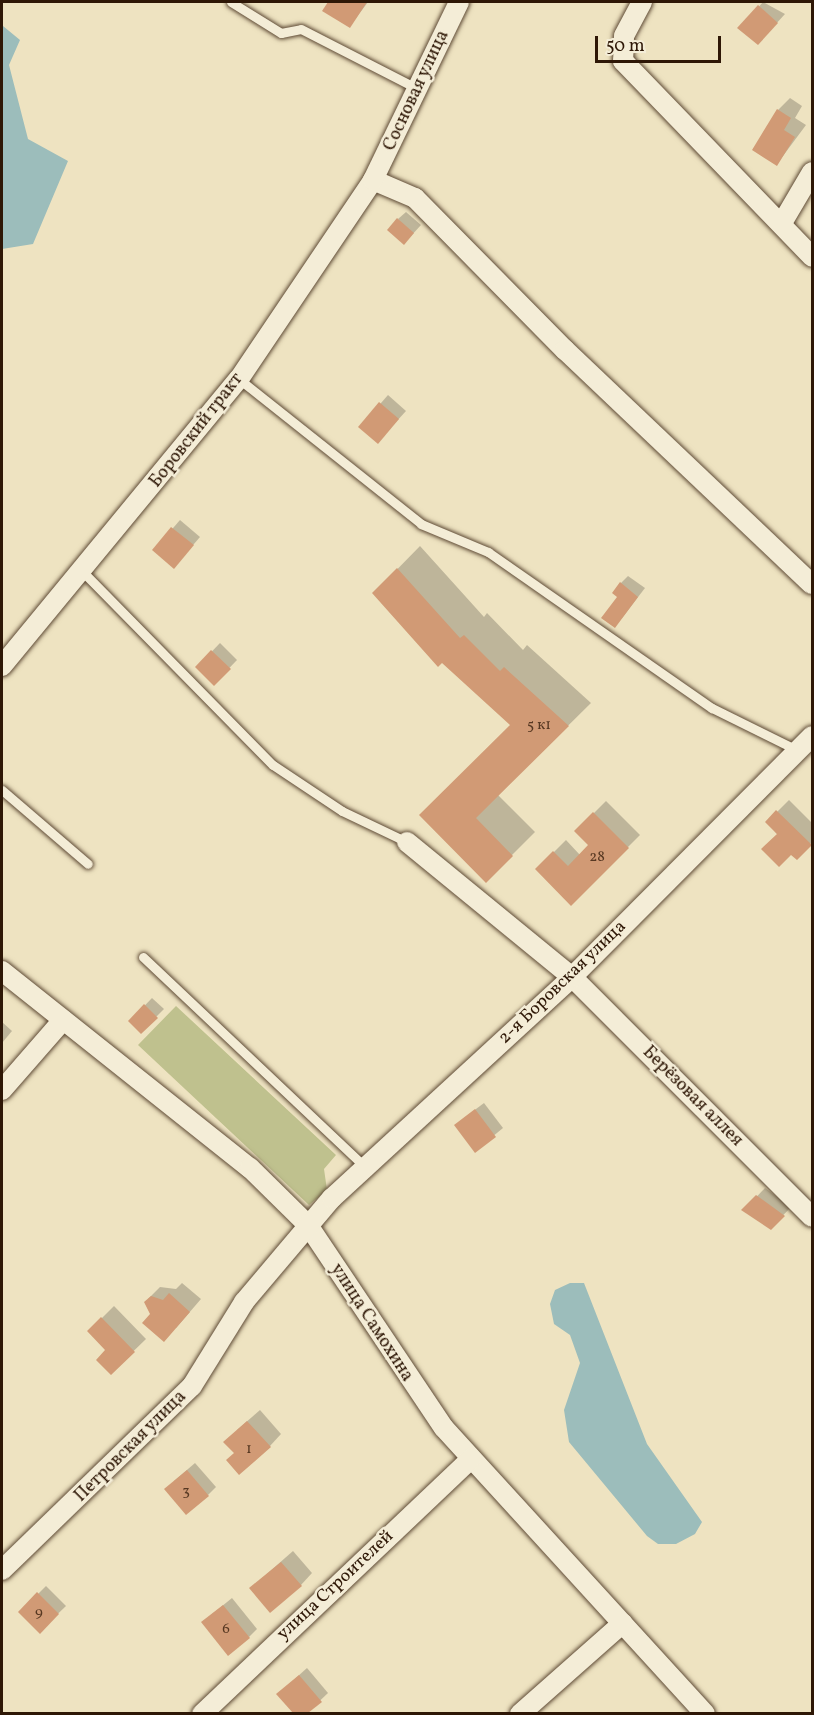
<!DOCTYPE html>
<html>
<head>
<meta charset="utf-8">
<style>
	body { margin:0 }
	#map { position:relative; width:814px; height:1715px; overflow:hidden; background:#eee3c1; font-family:Vollkorn,serif }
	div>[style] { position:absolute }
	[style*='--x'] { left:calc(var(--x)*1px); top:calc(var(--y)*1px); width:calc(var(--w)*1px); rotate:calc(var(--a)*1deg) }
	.green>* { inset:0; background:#bfc18e }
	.water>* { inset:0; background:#9cbdbb }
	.shadow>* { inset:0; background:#0003 }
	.building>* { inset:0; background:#d19a75 }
	.roads { filter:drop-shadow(0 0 2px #5e4a35) drop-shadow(0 0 2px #5e4a35) }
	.service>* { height:9px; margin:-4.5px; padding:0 4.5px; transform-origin:4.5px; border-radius:4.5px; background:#f4edd7 }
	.minor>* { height:20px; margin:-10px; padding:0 10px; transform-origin:10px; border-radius:10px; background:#f4edd7 }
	span { translate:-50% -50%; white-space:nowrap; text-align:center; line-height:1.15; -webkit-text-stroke:5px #f4edd7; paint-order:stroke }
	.number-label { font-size:15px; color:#573822 }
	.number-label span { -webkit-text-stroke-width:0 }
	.street-label { font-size:18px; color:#2e1706 }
	.frame { position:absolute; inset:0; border:3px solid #2e1706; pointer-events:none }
	.scale { position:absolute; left:595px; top:36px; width:126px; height:27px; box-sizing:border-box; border:3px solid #2e1706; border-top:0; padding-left:8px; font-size:18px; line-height:21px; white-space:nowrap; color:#2e1706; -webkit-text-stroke:4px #f4edd7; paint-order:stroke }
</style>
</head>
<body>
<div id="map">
	<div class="green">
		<i style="clip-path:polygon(176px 1006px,336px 1155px,324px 1169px,327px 1190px,309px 1205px,138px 1045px)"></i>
	</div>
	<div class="water">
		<i style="clip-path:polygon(3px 26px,20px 40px,9px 65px,28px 139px,68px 161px,33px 244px,2px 249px)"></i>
		<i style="clip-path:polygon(570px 1283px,584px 1283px,647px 1444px,702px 1522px,695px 1534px,676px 1544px,658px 1544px,647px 1536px,569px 1442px,564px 1410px,580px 1363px,570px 1335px,554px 1324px,550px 1304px,555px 1290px)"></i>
	</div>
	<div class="shadow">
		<i style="clip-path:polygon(330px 2px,368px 2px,350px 26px,324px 11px)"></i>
		<i style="clip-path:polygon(763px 2px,785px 14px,765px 36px,740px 28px)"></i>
		<i style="clip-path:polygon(790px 98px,802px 106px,795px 118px,806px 125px,777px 164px,778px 110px)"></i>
		<i style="clip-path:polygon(406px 212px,421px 225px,411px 236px,398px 219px)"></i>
		<i style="clip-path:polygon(388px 395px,406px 411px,385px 434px,360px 427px)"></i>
		<i style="clip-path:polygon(180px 520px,200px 537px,181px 559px,154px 550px)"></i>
		<i style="clip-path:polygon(420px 546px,484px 617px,487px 613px,523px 650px,527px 645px,591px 703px,498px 795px,535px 832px,486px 881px,421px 815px,512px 725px,374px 593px)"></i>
		<i style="clip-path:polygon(628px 576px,645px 588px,622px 618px,621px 583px)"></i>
		<i style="clip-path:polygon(220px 643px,237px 660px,214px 684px,197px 667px)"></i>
		<i style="clip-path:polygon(789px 800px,812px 823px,812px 842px,797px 858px,767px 822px)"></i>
		<i style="clip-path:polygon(606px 801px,640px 835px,571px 904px,537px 869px,566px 840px,580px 855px,590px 845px,576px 831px)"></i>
		<i style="clip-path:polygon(152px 998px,164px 1009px,141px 1032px,130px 1021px)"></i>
		<i style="clip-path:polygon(2px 1022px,12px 1031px,2px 1043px)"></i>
		<i style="clip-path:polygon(484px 1103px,503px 1128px,475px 1151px,464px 1118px)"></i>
		<i style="clip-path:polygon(765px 1188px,791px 1207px,771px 1228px,744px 1210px)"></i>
		<i style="clip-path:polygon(182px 1283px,201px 1299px,176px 1328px,152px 1314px,148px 1299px,160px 1287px,176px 1289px)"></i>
		<i style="clip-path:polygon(114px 1306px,146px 1339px,111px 1373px,107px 1350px,89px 1331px)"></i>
		<i style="clip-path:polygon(260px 1410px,281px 1434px,270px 1446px,235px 1453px,237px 1430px)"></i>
		<i style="clip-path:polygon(195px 1463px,216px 1487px,208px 1495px,174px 1481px)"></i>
		<i style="clip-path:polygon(293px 1551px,312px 1573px,301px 1585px,251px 1588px)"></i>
		<i style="clip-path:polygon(46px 1586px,66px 1606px,40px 1631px,20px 1612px)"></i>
		<i style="clip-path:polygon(232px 1598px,257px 1629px,249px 1637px,211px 1615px)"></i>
		<i style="clip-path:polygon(307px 1668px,328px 1693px,306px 1714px,295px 1714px,278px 1694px)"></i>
	</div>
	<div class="building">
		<i style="clip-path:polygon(328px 2px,367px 2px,350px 28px,322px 11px)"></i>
		<i style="clip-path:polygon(758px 5px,778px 23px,758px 45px,737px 28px)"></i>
		<i style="clip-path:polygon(777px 109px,791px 118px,784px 130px,795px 137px,777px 166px,752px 150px)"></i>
		<i style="clip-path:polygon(397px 218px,414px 233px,404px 245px,387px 230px)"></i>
		<i style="clip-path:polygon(379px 402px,399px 419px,378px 444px,358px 427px)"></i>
		<i style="clip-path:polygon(171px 527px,194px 545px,174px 569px,152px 550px)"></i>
		<i style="clip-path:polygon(397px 568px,460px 638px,464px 635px,500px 671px,504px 667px,569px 726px,476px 818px,513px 856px,486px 883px,419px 815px,510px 725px,442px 663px,438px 667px,372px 593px)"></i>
		<i style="clip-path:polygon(620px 582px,638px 597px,615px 628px,601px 618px,617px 597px,612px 593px)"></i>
		<i style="clip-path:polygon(211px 650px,231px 669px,214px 686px,195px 667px)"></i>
		<i style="clip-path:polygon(776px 810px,812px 845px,797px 860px,791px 855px,779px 867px,761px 849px,777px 834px,765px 822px)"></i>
		<i style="clip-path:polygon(593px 812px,629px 848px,571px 906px,535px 869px,553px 851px,568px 866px,588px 845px,574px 831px)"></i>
		<i style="clip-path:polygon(144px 1004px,158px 1018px,141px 1034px,128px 1021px)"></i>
		<i style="clip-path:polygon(475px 1109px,496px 1137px,475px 1153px,454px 1125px)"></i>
		<i style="clip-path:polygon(756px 1195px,785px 1216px,771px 1230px,741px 1210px)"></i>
		<i style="clip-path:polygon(169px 1293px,190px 1312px,164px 1342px,142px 1323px,150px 1314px,144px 1302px,151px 1296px,163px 1300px)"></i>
		<i style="clip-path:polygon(101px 1317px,135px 1352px,111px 1375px,96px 1360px,105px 1350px,87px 1331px)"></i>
		<i style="clip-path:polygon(247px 1421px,271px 1447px,239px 1475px,226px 1460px,234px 1453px,223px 1442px)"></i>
		<i style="clip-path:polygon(187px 1470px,209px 1496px,186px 1515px,164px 1489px)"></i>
		<i style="clip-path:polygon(281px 1562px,302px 1586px,270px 1613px,249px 1588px)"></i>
		<i style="clip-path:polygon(37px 1592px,59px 1614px,40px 1634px,18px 1612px)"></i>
		<i style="clip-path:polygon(223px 1605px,250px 1638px,228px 1656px,201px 1622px)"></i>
		<i style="clip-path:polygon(299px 1675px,322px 1702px,308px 1713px,293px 1713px,276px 1694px)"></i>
	</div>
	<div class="roads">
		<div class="service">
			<i style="--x:231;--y:2;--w:59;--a:31.8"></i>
			<i style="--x:281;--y:33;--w:20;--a:-11"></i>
			<i style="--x:301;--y:29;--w:131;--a:27.1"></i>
			<i style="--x:239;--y:379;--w:233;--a:38.5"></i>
			<i style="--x:421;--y:524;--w:73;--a:22.7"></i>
			<i style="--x:488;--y:552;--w:273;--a:34.9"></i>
			<i style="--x:712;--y:708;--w:97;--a:26.3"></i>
			<i style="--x:84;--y:573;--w:269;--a:45.5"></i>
			<i style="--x:273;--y:765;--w:83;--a:33.7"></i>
			<i style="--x:342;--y:811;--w:72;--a:25.5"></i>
			<i style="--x:2;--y:790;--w:113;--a:40.7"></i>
			<i style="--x:143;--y:957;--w:306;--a:43.4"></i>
		</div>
		<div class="minor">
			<i style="--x:642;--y:2;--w:38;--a:118"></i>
			<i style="--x:624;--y:36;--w:25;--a:92"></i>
			<i style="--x:623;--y:61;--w:272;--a:46"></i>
			<i style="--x:373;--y:180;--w:46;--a:23.2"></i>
			<i style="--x:415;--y:198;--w:214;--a:45.4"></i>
			<i style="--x:565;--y:350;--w:340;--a:43.5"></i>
			<i style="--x:782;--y:223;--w:59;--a:-59.5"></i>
			<i style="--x:2;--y:666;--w:372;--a:-50.5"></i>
			<i style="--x:239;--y:379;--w:240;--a:-56"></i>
			<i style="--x:373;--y:180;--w:198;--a:-64.2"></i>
			<i style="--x:407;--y:842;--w:213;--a:39.3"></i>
			<i style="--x:572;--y:977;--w:339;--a:45"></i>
			<i style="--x:2;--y:971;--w:317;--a:38.5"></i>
			<i style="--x:250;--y:1168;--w:81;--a:44.5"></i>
			<i style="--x:308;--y:1225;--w:244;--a:56.2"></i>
			<i style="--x:444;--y:1428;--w:387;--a:47.6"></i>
			<i style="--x:2;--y:1090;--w:93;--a:-48.9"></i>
			<i style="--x:2;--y:1570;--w:264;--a:-44.1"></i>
			<i style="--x:192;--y:1386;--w:99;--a:-58.2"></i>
			<i style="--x:244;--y:1302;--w:136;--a:-49.8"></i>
			<i style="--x:332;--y:1198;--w:326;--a:-42.6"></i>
			<i style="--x:572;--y:977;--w:340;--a:-45.1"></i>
			<i style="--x:202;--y:1714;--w:371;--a:-43.5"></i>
			<i style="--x:520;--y:1714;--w:137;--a:-41.5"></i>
		</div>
	</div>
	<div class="number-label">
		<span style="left:539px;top:726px">5 к1</span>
		<span style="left:597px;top:858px">28</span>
		<span style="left:249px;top:1450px">1</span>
		<span style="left:186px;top:1492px">3</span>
		<span style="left:39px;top:1613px">9</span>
		<span style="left:226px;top:1630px">6</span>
	</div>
	<div class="street-label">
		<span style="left:417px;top:91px;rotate:-65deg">Сосновая улица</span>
		<span style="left:197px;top:431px;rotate:-52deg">Боровский тракт</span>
		<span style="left:563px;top:983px;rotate:-44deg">2-я Боровская улица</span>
		<span style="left:692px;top:1097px;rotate:45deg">Берёзовая аллея</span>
		<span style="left:371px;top:1323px;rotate:57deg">улица Самохина</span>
		<span style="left:131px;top:1447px;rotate:-45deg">Петровская улица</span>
		<span style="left:336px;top:1586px;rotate:-43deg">улица Строителей</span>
	</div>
	<div class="frame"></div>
	<div class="scale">50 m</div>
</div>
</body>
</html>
